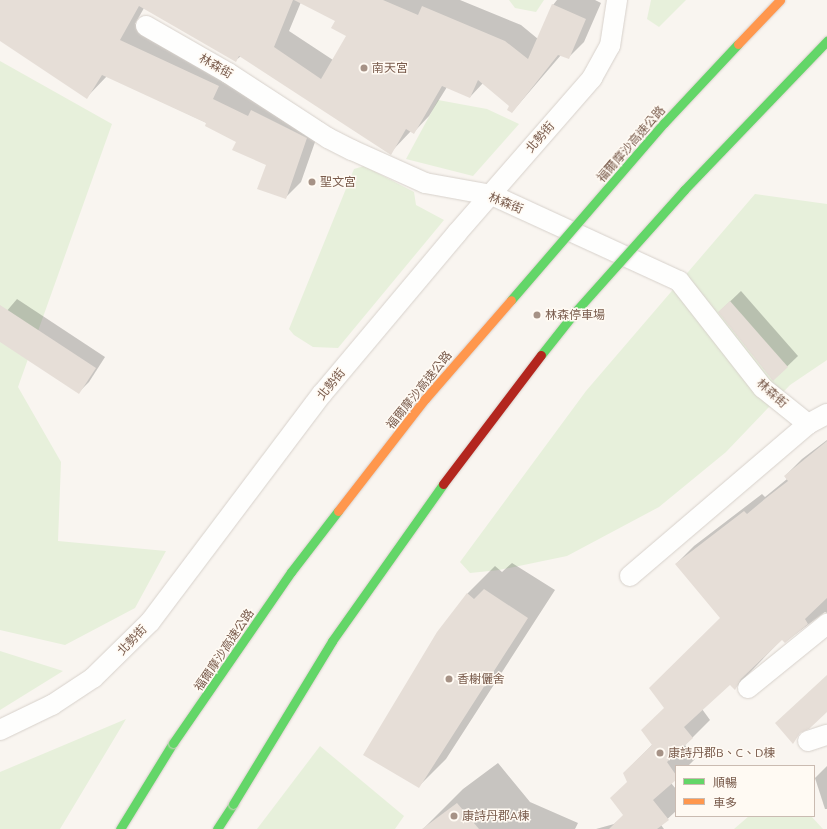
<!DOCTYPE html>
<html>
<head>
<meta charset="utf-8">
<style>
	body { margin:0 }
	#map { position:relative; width:827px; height:829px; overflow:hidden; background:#f9f5f0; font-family:Ubuntu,"Noto Sans TC",sans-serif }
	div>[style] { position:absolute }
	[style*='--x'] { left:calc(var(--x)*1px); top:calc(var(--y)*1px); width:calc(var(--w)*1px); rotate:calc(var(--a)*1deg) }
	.green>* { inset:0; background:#e7f0db }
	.shadow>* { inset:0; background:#0003 }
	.building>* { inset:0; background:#e6ded7 }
	.roads { filter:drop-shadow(0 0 1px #d7d1cb) drop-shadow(0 0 1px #d7d1cb) }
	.street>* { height:20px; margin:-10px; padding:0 10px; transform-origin:10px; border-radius:10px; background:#fefefd }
	.fast>* { height:9px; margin:-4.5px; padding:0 4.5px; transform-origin:4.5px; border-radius:4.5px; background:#63d668 }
	.bridges { filter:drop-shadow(0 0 1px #dad1cc) drop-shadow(0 0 1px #dad1cc) }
	.fast-bridge>* { height:9px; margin:-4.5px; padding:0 4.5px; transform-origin:4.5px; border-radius:4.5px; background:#63d668 }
	.slow-bridge>* { height:9px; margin:-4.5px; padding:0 4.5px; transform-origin:4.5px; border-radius:4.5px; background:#ff974d }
	.jam-bridge>* { height:9px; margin:-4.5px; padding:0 4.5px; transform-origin:4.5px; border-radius:4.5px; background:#b3261e }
	.dots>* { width:11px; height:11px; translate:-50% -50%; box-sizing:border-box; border:2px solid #fffaf3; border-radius:50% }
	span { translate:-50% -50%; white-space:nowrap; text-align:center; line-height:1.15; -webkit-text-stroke:3px #fffaf3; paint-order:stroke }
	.street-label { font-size:12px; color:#7a5c4d }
	.poi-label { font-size:12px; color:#7a5c4d }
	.left { translate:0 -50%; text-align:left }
	.legend { position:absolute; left:675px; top:765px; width:140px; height:52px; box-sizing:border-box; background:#fffaf3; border:1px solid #cabbb1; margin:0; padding:5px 7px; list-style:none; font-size:12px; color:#7a5c4d }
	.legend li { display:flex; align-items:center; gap:8px; height:20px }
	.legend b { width:20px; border:1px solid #cabbb1 }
</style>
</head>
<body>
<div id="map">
	<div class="green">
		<i style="clip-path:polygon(509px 0,544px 0,536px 12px,515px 8px)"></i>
		<i style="clip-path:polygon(651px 0,686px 0,659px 27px,647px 19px)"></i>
		<i style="clip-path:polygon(0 61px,112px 124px,18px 387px,61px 462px,58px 541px,166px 551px,135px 608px,65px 645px,0 630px)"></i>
		<i style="clip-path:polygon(438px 100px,487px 109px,519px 124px,473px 176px,406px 159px)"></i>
		<i style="clip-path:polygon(364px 166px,414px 192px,416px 205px,444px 220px,338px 348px,313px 347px,294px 335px,289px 329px,354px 169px)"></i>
		<i style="clip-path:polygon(755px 194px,827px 204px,827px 360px,790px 385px,726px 452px,659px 507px,567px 556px,499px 570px,470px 573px,460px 562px,586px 391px)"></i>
		<i style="clip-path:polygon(0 651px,63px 671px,0 710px)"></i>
		<i style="clip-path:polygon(126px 719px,60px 829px,0 829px,0 772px)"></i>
		<i style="clip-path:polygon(320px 746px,404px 816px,395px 829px,257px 829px)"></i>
		<i style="clip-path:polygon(749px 816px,811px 816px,823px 829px,734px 829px)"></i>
	</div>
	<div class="shadow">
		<i style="clip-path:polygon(evenodd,0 0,460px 0,521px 25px,538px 39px,553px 5px,557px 0,595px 0,601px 3px,584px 42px,568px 58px,561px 55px,512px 112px,510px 105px,483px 83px,470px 97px,447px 87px,429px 116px,414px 132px,411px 131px,390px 153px,241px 56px,236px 60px,144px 8px,135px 24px,234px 70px,267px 95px,322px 122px,301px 182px,285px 198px,267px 165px,237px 141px,207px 123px,107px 76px,87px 97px,0 39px,0 0,301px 2px,336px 20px,348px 35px,333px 60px,289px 31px,301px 2px)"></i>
		<i style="clip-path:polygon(741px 291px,798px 356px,773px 380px,719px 312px)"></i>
		<i style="clip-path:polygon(17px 299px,105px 357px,89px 382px,79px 392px,0 341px,0 319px)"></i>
		<i style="clip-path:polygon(827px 440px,827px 613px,825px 612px,785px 642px,782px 639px,735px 688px,730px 684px,702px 709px,710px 720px,685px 745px,695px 759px,688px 766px,676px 766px,676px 778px,671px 783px,676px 789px,676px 811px,661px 825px,664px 829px,596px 829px,614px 824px,624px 815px,629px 782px,624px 773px,653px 744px,665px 708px,721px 618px,676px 564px,694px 546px,762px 494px,765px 497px,787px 479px,785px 476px,802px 459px)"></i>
		<i style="clip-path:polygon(512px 563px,555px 590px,446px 759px,419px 786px,438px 633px,468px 593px,495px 566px,502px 572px)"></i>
		<i style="clip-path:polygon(498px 763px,530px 802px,578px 823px,575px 829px,423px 829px,463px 789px)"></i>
		<i style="clip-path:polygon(827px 766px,827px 809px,825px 809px,815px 778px)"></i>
	</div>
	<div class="building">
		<i style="clip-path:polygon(0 0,293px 0,274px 47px,321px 79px,346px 36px,331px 28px,335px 21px,294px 0,383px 0,418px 15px,422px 6px,505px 41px,528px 59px,552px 4px,586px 19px,569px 59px,558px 55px,512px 113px,507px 110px,509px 106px,478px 80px,470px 98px,442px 86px,414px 134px,406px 129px,391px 155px,239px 56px,236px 62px,139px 6px,120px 40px,219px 86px,213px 99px,248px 116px,251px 110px,307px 138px,286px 199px,257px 189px,266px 165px,232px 150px,236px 142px,205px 126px,206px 123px,102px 75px,87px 99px,0 41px)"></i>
		<i style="clip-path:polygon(730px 301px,788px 367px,773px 381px,718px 312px)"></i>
		<i style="clip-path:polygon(0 305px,96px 368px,79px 394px,0 342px)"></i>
		<i style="clip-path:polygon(827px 441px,827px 598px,805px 619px,808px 624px,785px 643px,782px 640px,741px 679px,735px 690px,730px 685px,684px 727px,693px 738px,667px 762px,676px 775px,676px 780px,653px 800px,669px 820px,657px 829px,609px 829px,623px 815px,610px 798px,627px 782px,623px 773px,652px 745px,641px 730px,664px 708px,649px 688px,720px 618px,675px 564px,744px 511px,747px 514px,766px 498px,788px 481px,784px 476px)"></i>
		<i style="clip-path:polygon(484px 589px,528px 618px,419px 788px,363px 755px,437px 632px,467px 593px,474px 599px)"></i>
		<i style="clip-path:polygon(827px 675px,827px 712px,809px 729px,800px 733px,793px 744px,775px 723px)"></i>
		<i style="clip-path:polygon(457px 803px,479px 829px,422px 829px)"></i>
	</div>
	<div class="roads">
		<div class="street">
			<i style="--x:146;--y:26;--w:95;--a:29.8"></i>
			<i style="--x:228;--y:73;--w:119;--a:33"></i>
			<i style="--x:328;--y:138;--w:27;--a:27"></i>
			<i style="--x:352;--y:150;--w:80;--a:24.3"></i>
			<i style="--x:425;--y:183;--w:68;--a:10.2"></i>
			<i style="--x:492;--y:195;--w:206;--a:24.7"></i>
			<i style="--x:679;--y:281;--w:136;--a:51.9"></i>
			<i style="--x:763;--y:388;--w:58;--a:38.7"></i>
			<i style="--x:808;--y:424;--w:21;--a:-28"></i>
			<i style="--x:630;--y:576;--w:234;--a:-40.5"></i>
			<i style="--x:748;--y:688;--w:102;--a:-39"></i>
			<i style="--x:0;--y:730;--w:58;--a:-25.7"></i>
			<i style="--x:52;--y:705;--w:49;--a:-33.4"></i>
			<i style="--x:93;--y:678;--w:80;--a:-44.5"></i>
			<i style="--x:150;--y:622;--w:286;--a:-53"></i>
			<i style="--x:322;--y:394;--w:210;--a:-50"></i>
			<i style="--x:457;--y:233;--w:206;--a:-48.9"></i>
			<i style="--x:592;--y:78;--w:37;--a:-61"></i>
			<i style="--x:610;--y:46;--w:47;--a:-81.3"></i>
			<i style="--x:808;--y:741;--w:20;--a:-18"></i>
		</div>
		<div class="fast">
			<i style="--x:120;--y:829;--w:101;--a:-58.4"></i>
			<i style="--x:217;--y:829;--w:30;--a:-57"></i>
		</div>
	</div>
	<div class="bridges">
		<div class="fast-bridge">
			<i style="--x:511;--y:300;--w:234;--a:-49.2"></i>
			<i style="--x:664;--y:123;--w:108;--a:-46.9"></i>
			<i style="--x:541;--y:355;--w:55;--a:-51.7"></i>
			<i style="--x:575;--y:312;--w:164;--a:-48.2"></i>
			<i style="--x:684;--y:190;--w:207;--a:-46.2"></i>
			<i style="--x:173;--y:743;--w:208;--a:-55.4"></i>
			<i style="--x:291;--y:572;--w:77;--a:-52.4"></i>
			<i style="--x:233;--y:804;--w:191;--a:-58.7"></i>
			<i style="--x:332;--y:641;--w:192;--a:-54.7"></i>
		</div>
		<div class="slow-bridge">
			<i style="--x:738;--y:44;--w:61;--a:-46.3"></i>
			<i style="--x:338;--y:511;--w:142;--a:-52.2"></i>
			<i style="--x:425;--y:399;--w:131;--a:-49"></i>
		</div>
		<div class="jam-bridge">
			<i style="--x:443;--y:484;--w:162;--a:-52.8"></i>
		</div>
	</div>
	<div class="dots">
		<i style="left:364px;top:68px;background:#a69286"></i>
		<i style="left:312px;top:182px;background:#a69286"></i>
		<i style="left:537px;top:315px;background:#a69286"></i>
		<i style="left:449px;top:679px;background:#a69286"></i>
		<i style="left:660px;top:753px;background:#a69286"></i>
		<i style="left:454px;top:816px;background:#a69286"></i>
	</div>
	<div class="street-label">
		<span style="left:216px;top:66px;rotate:30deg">林森街</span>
		<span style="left:540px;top:137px;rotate:-49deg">北勢街</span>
		<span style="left:631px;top:144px;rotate:-49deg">福爾摩沙高速公路</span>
		<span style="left:506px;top:203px;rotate:22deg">林森街</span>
		<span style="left:331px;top:384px;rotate:-51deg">北勢街</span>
		<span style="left:419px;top:390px;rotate:-51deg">福爾摩沙高速公路</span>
		<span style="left:772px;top:393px;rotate:42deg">林森街</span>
		<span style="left:132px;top:640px;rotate:-46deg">北勢街</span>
		<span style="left:224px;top:650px;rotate:-56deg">福爾摩沙高速公路</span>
	</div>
	<div class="poi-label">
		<span class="left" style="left:372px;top:68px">南天宮</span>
		<span class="left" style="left:320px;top:182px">聖文宮</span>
		<span class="left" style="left:545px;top:315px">林森停車場</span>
		<span class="left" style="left:457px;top:679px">香榭儷舍</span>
		<span class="left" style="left:668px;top:753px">康詩丹郡B、C、D棟</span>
		<span class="left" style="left:462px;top:816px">康詩丹郡A棟</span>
	</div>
	<ul class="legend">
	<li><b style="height:5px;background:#63d668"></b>順暢</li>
	<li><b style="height:5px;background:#ff974d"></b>車多</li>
	</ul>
</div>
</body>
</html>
